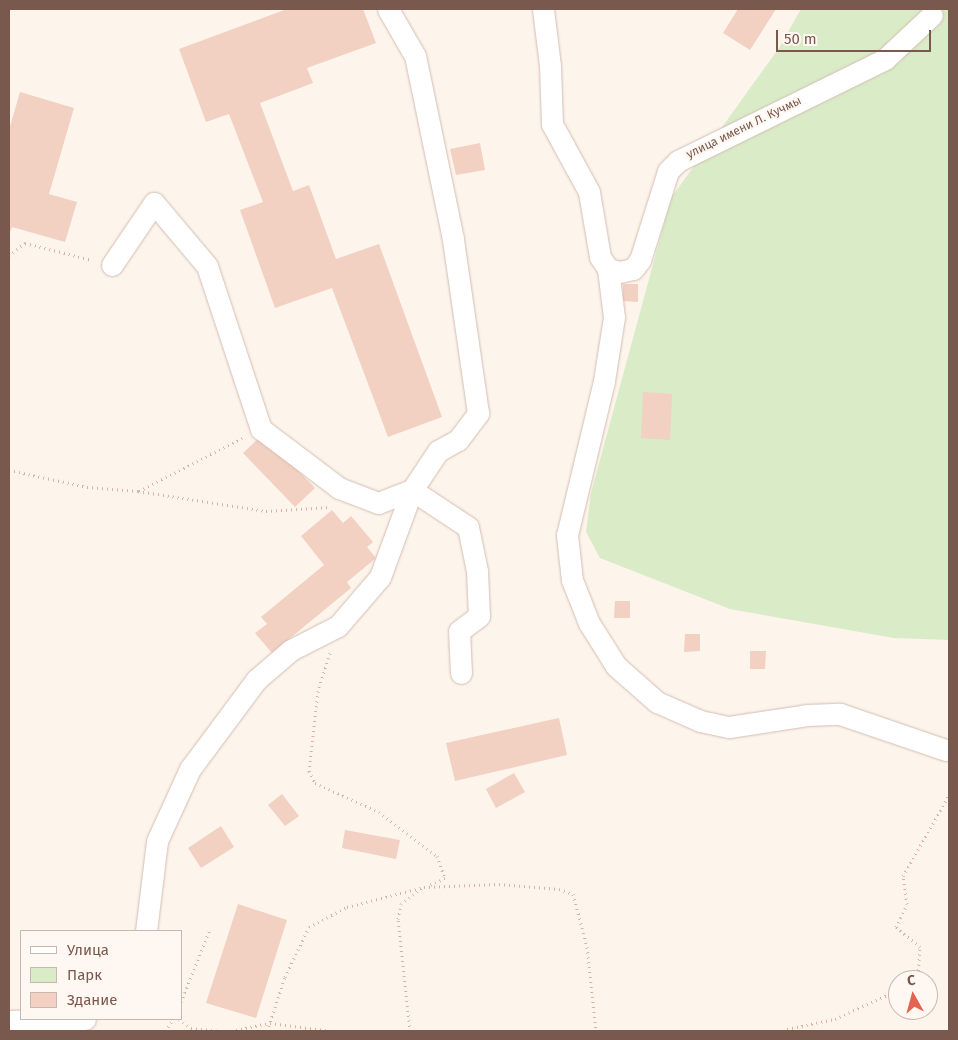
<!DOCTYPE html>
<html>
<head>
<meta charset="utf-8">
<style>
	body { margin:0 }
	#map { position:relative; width:958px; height:1040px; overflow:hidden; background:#fdf4eb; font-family:"Fira Sans",sans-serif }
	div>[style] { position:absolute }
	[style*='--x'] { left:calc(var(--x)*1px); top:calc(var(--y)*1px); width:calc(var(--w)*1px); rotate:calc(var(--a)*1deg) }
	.green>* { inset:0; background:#daebc8 }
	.building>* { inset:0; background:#f2d0c2 }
	.path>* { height:3px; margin-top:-1.5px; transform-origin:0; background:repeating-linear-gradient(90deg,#d8b3a4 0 1px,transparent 0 5px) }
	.roads { filter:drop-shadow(0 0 1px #d2bdb2) drop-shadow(0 0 1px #d2bdb2) }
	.minor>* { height:21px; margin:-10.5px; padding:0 10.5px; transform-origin:10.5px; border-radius:10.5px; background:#fff }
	span { translate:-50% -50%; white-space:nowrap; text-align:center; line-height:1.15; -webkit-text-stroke:4px #fff8f2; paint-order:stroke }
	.street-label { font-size:12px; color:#79584d }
	.frame { position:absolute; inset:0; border:10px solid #79584d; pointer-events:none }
	.legend { position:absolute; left:20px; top:930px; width:162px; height:90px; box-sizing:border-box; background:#fff8f2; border:1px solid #c9b8b0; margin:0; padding:6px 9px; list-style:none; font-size:15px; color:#79584d }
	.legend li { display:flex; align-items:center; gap:10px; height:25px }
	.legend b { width:25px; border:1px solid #c9b8b0 }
	.north { position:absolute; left:888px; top:970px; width:50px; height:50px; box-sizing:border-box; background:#fff8f2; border:1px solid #c9b8b0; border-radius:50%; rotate:353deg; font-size:14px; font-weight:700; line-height:20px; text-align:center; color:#79584d }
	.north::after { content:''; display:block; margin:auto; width:18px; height:22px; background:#e66251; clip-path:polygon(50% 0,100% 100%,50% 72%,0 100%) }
	.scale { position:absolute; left:776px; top:30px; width:155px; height:22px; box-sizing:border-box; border:2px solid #79584d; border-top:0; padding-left:6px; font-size:15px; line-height:18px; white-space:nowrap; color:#79584d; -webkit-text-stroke:4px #fff8f2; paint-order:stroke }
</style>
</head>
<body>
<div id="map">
	<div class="green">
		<i style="clip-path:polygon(801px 9px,949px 9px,949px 640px,894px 638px,730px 609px,600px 558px,586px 532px,591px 493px,671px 198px,779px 48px)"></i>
	</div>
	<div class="building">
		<i style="clip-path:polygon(287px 9px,363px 9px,376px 43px,307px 68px,313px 83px,260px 103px,293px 191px,309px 185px,336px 259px,379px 244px,442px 417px,388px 437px,332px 288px,275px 308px,240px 210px,263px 202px,229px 114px,206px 122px,179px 49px)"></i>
		<i style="clip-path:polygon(738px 9px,776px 9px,750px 50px,723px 33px)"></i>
		<i style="clip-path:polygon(20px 92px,74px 108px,49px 194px,77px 202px,65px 242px,12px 227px,9px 235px,9px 130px)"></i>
		<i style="clip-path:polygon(480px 143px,485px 170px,456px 175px,450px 149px)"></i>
		<i style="clip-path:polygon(623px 284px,638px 284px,638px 302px,623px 301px)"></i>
		<i style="clip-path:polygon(643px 392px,672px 394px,670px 440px,641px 438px)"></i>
		<i style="clip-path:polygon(263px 434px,315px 488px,295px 507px,243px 453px)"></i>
		<i style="clip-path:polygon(332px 510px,343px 523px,351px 516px,373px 542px,367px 547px,376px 558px,347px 582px,351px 588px,272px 653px,255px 633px,267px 624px,261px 617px,324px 565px,301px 536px)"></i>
		<i style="clip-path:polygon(615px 601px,630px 601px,630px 618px,614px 618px)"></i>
		<i style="clip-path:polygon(685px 634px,700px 634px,700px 651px,684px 652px)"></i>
		<i style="clip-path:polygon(750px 651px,766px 651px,765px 669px,750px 669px)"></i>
		<i style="clip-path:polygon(559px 718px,567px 755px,455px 781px,446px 743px)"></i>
		<i style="clip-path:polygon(514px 773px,525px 792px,496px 808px,486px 789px)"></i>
		<i style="clip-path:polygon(282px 794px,299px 816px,285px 826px,268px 805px)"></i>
		<i style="clip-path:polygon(221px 826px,234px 847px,201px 868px,188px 848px)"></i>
		<i style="clip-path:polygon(345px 830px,400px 840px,396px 859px,342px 848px)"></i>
		<i style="clip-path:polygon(238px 904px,287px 920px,256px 1018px,206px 1003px)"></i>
	</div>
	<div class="path">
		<i style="--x:9;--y:256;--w:21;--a:-39"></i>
		<i style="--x:25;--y:243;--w:69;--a:14.2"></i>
		<i style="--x:9;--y:470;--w:80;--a:12.3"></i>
		<i style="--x:87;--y:487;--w:51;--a:4.5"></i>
		<i style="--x:138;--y:491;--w:130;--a:8.9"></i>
		<i style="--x:266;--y:511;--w:64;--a:-3.6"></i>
		<i style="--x:139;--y:491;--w:116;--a:-27.2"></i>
		<i style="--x:330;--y:653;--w:40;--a:108"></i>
		<i style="--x:318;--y:691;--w:81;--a:96.4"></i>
		<i style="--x:309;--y:771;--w:13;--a:63"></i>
		<i style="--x:315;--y:783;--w:70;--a:24.4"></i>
		<i style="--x:379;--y:812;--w:73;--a:37.2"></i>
		<i style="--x:437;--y:856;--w:23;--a:70"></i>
		<i style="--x:445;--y:878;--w:17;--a:155"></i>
		<i style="--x:911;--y:980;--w:9;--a:-36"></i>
		<i style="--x:918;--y:975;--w:28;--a:-86"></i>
		<i style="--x:920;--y:947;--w:31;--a:-140"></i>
		<i style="--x:896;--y:927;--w:25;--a:-64"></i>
		<i style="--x:907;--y:904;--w:28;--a:-98"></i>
		<i style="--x:903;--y:876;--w:93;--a:-60.4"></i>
		<i style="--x:181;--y:1002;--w:79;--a:-68.3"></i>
		<i style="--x:179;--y:1019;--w:15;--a:37"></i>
		<i style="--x:191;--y:1028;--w:31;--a:6"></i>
		<i style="--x:787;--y:1029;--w:49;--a:-11.8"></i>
		<i style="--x:835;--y:1019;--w:69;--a:-24.7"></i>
		<i style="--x:165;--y:1031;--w:14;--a:-56"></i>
		<i style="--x:231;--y:1031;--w:40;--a:-12"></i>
		<i style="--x:270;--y:1023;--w:62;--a:7.5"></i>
		<i style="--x:267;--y:1031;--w:57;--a:-71.6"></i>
		<i style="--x:285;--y:977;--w:55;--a:-64.4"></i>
		<i style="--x:309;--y:927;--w:43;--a:-27.8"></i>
		<i style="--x:347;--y:907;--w:80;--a:-14.6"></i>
		<i style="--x:424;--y:887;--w:75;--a:-2.3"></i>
		<i style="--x:499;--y:884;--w:60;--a:4.8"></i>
		<i style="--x:559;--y:889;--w:15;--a:20"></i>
		<i style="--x:573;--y:894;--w:55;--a:75.2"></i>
		<i style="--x:587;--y:947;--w:84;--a:83.9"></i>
		<i style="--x:410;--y:1031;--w:113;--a:-96.1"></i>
		<i style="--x:398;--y:919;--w:15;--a:-79"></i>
		<i style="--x:401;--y:904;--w:26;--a:-37"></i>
	</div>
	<div class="roads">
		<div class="minor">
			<i style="--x:543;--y:9;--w:57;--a:83"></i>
			<i style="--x:550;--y:66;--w:58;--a:88"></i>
			<i style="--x:552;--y:124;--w:77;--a:61.4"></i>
			<i style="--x:589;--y:192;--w:66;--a:80.4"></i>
			<i style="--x:600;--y:257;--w:14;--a:56"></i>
			<i style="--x:608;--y:269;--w:11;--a:15"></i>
			<i style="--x:619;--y:272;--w:14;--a:-12"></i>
			<i style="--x:633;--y:269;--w:11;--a:-52"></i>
			<i style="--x:640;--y:260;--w:93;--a:-72.5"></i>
			<i style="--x:668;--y:171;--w:14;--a:-45"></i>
			<i style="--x:678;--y:161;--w:231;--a:-26.2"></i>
			<i style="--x:885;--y:59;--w:64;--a:-43.1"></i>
			<i style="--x:112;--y:265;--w:75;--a:-55.9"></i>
			<i style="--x:154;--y:203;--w:82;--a:49.9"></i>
			<i style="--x:207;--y:266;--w:172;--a:71.7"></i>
			<i style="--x:261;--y:429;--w:98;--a:37.1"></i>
			<i style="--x:339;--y:488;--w:42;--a:21"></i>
			<i style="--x:378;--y:503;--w:36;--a:-21"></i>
			<i style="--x:608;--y:269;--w:48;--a:82.9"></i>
			<i style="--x:614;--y:317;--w:65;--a:98.9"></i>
			<i style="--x:604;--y:381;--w:158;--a:103.5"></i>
			<i style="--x:567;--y:535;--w:45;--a:83.7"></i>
			<i style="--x:572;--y:580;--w:46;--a:68.4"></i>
			<i style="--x:589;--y:623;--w:51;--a:57.9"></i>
			<i style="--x:616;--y:666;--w:55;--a:41.3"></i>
			<i style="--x:657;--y:702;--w:47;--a:23.8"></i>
			<i style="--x:700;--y:721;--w:30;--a:12"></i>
			<i style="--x:729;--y:727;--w:79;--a:-8.7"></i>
			<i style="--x:807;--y:715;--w:33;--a:-2"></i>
			<i style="--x:840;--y:714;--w:112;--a:18.8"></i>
			<i style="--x:412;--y:490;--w:67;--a:33.5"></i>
			<i style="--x:468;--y:527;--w:45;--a:78.4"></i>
			<i style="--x:477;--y:571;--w:45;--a:87.5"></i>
			<i style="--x:479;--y:616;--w:25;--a:143"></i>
			<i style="--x:459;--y:631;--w:42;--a:87.3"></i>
			<i style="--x:146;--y:931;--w:91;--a:-83"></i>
			<i style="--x:157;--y:841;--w:79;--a:-65.4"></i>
			<i style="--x:190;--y:769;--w:111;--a:-53.4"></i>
			<i style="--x:256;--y:680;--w:46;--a:-40.6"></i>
			<i style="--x:291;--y:650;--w:53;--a:-27.1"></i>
			<i style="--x:338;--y:626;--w:65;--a:-49.4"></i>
			<i style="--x:380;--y:577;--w:93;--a:-69.8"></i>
			<i style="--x:412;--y:490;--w:47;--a:-56.3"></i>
			<i style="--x:438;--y:451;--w:23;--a:-29"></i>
			<i style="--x:458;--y:440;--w:34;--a:-53"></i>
			<i style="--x:478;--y:413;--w:176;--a:-98.2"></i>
			<i style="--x:453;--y:239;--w:187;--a:-101.7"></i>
			<i style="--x:415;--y:56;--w:54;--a:-119.9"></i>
			<i style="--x:9;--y:1021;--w:76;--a:-1.5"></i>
		</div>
	</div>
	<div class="street-label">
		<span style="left:744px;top:128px;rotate:-26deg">улица имени Л. Кучмы</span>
	</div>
	<div class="frame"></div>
	<ul class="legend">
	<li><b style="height:6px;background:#fff"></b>Улица</li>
	<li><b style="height:14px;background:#daebc8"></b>Парк</li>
	<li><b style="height:14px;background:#f2d0c2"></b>Здание</li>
	</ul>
	<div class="north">С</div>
	<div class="scale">50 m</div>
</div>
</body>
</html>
